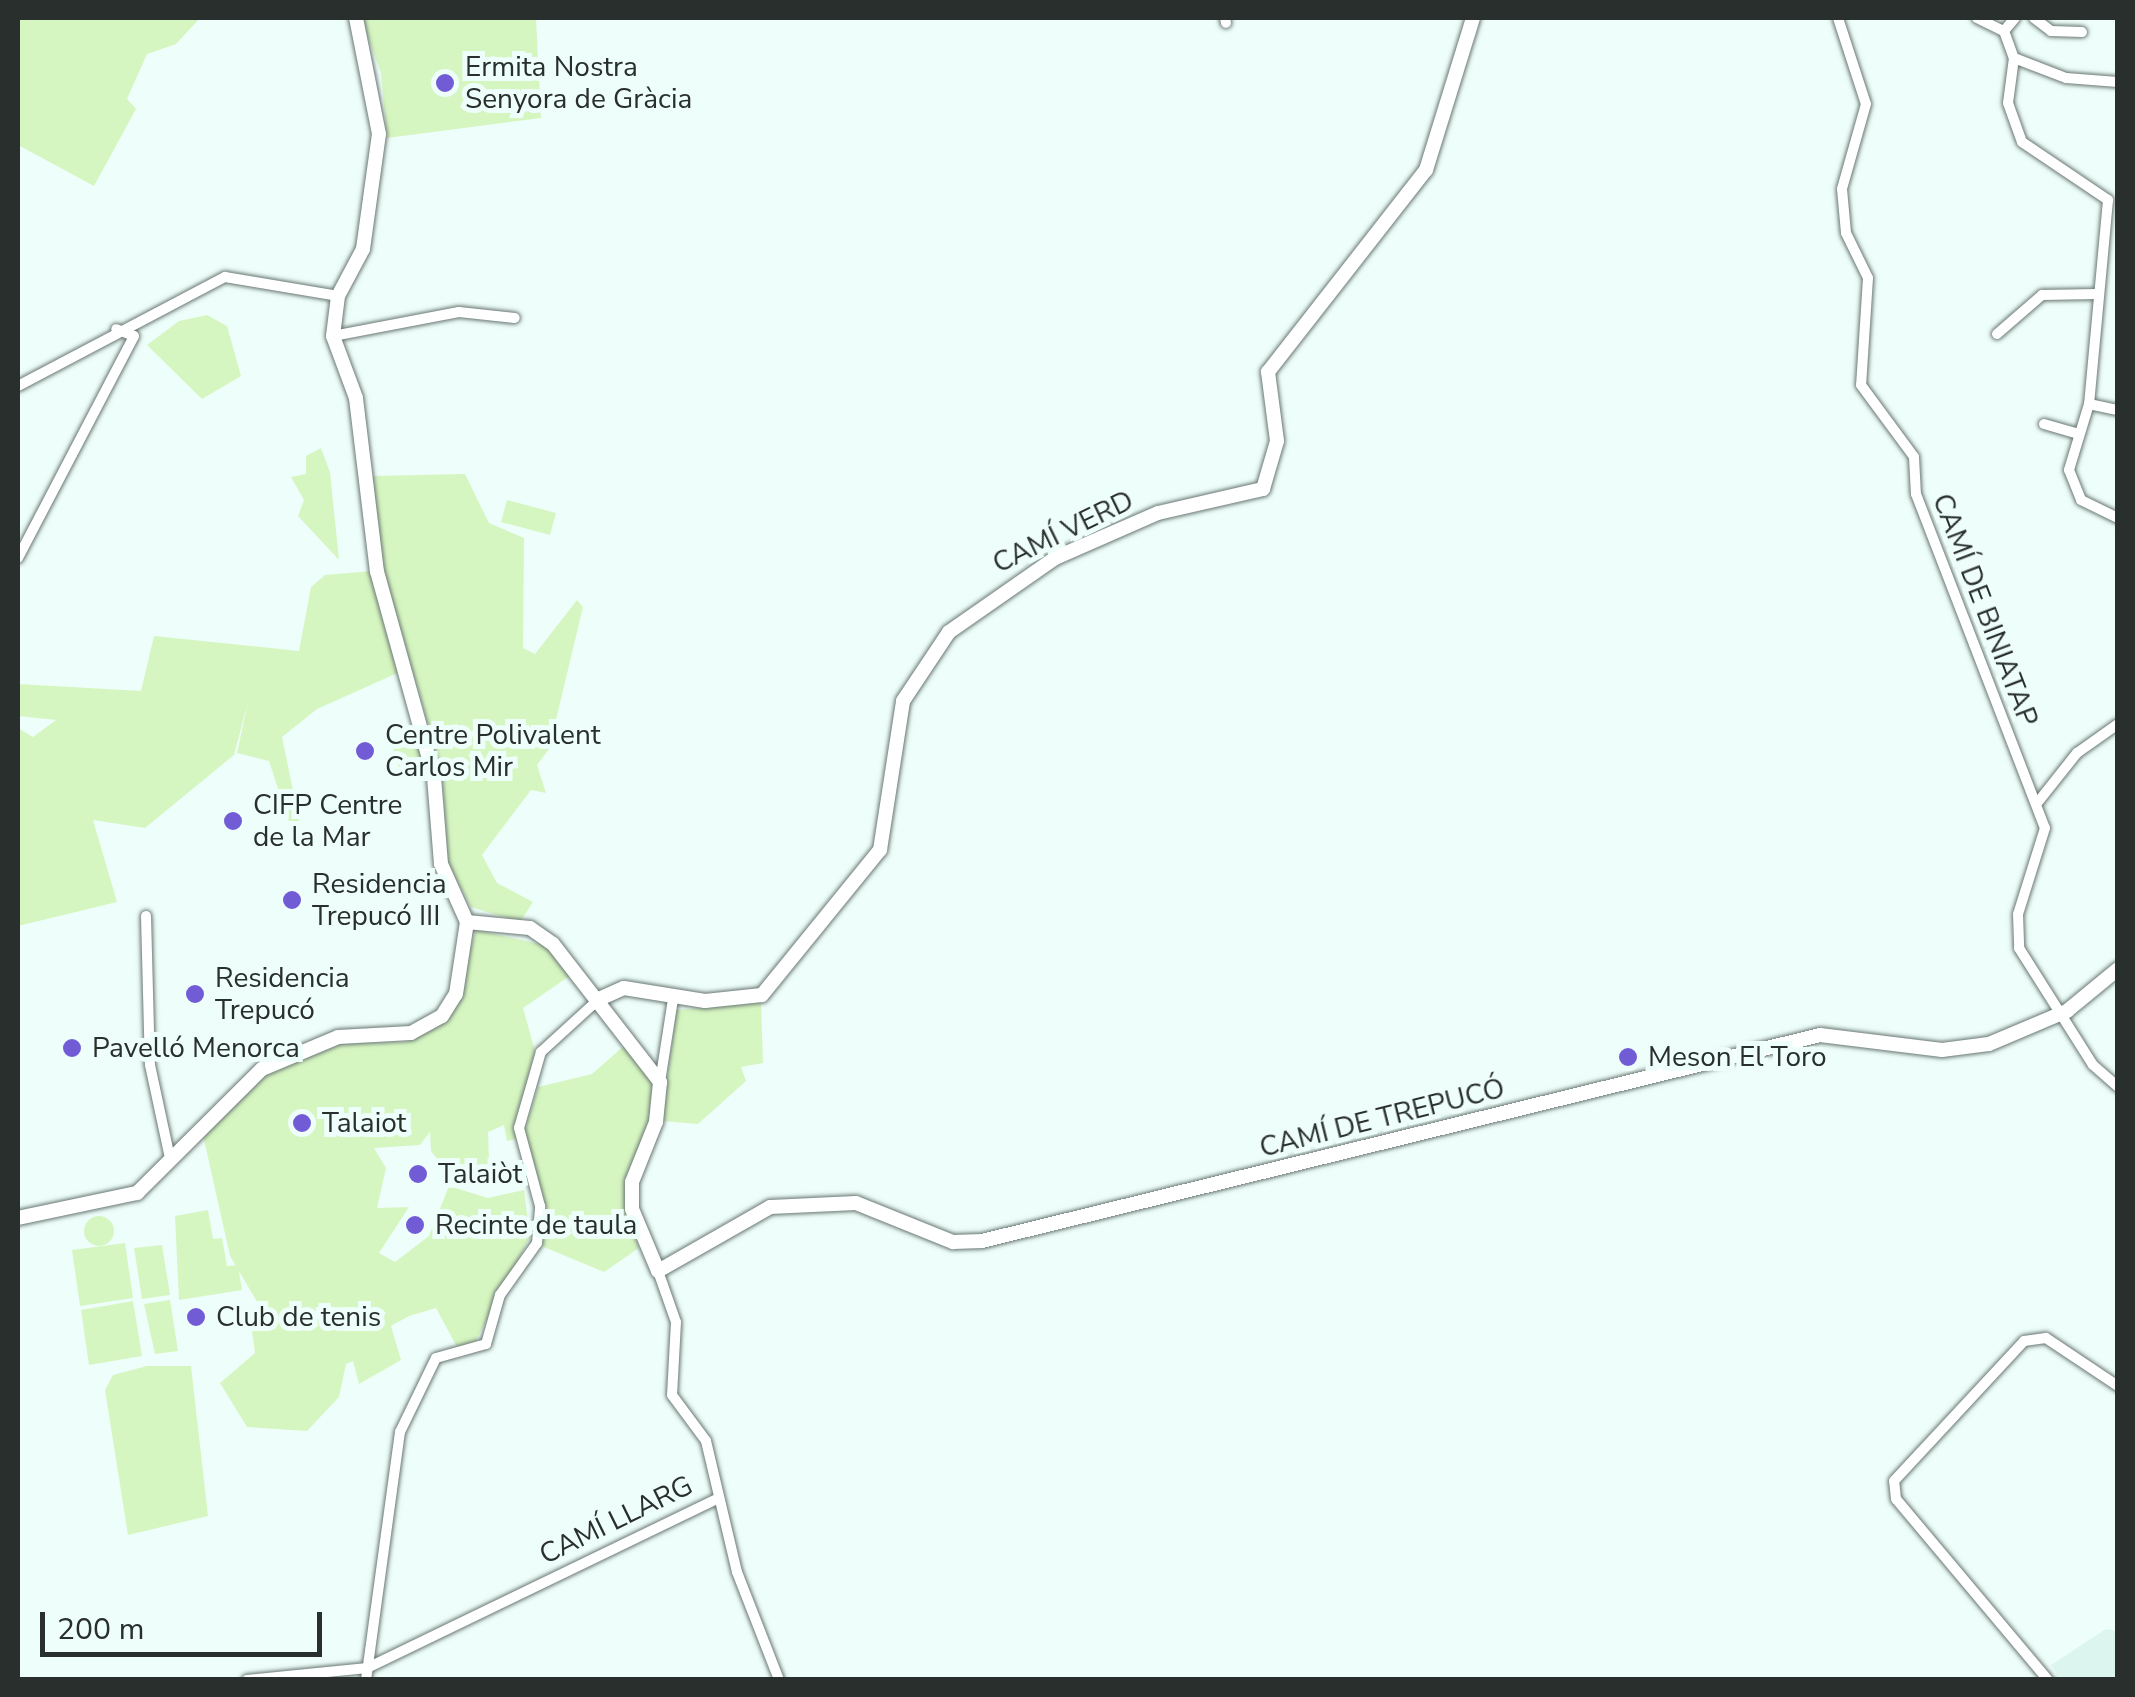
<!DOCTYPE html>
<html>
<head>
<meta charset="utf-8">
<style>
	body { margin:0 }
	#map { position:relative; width:2135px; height:1697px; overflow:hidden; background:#eefefa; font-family:"Nunito Sans",sans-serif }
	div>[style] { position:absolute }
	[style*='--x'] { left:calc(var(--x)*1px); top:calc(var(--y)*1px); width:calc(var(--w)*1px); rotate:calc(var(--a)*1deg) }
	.built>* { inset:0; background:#dcf6ef }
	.green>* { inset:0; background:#d6f6c1 }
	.round { border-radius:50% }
	.roads { filter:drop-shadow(0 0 2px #697773) drop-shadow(0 0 2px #697773) }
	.street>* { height:10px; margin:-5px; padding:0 5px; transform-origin:5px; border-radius:5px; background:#fff }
	.secondary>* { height:14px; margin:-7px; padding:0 7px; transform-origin:7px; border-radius:7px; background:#fff }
	.dots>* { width:28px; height:28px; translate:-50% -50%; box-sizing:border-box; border:5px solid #eefefa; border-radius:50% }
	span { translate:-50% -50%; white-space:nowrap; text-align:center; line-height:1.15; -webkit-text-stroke:10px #eefefa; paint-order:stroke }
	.poi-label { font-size:28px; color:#292f2d }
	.left { translate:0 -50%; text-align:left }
	.street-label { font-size:28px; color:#292f2d }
	.frame { position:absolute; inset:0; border:20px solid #292f2d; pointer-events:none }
	.scale { position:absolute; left:40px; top:1612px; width:282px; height:45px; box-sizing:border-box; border:5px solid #292f2d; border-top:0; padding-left:12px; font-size:30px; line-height:35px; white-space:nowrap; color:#292f2d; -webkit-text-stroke:8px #eefefa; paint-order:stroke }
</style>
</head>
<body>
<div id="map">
	<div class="built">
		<i style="clip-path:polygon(2106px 1629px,2117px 1631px,2117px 1679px,2044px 1680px,2057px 1674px,2051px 1665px)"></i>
	</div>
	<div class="green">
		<i style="clip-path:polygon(18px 18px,200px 18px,176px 44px,147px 54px,127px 99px,136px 109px,94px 186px,18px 145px)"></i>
		<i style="clip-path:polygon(361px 18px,536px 18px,541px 118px,387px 138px,381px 73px)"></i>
		<i style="clip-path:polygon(207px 315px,227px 326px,241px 376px,202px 399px,147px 345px,179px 321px)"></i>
		<i style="clip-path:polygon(321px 448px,330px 472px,339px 560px,298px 516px,304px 500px,291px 477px,306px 474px,306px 456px)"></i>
		<i style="clip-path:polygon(465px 474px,489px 523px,524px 538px,523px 648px,535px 654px,577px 600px,583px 607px,549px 749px,537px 765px,546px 793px,531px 790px,482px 855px,497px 883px,533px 902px,520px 922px,471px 907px,448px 863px,442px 770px,381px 565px,372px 476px)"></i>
		<i style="clip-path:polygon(507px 500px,556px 513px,550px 535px,501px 522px)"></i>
		<i style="clip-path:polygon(372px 571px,402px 671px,317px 709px,282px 737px,302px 834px,289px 822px,269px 761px,237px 753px,248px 702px,234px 755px,145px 828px,93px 820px,117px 902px,18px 926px,18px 728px,33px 737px,56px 720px,18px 716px,18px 684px,141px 691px,154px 636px,299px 651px,311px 587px,325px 575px)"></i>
		<i style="clip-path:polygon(418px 734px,430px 768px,402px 777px,391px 743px)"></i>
		<i style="clip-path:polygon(476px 930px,544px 945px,571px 975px,523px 1008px,535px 1051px,516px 1139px,507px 1141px,504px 1125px,488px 1132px,490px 1187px,447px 1171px,431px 1151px,430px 1132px,420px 1145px,374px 1148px,386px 1168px,377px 1208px,409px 1207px,379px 1253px,395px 1262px,429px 1236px,449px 1186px,488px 1198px,524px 1190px,530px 1237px,474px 1344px,457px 1347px,436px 1308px,409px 1316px,391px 1326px,401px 1360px,359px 1384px,353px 1361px,346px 1364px,339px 1397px,307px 1431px,247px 1427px,220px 1383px,255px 1353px,250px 1317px,262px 1310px,230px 1256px,203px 1135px,261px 1075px,340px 1044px,406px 1042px,448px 1021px)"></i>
		<i style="clip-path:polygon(761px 1003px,763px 1063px,741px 1067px,746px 1081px,698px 1124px,662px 1121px,676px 1010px)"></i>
		<i style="clip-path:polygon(625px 1045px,654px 1084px,651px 1123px,627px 1175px,626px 1218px,639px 1248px,604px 1272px,539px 1245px,543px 1220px,523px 1136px,538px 1087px,592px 1074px)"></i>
		<i style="clip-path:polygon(208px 1210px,213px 1239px,222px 1238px,227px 1266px,238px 1265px,242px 1290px,179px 1300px,175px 1216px)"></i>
		<i class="round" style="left:84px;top:1216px;width:30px;height:30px"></i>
		<i style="clip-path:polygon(125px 1243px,133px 1298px,80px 1306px,72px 1250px)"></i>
		<i style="clip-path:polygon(162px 1245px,170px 1295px,142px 1299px,134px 1248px)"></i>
		<i style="clip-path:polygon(170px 1300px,178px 1351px,155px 1354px,144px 1304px)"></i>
		<i style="clip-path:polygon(133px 1301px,142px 1356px,89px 1365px,81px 1310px)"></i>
		<i style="clip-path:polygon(147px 1366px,191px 1366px,208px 1516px,128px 1535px,105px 1390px,113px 1375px)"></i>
	</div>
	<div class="roads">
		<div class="street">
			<i style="--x:1225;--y:18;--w:5;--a:79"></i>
			<i style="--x:1838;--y:18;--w:90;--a:72"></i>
			<i style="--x:1866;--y:104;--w:88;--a:105.8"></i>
			<i style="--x:1842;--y:189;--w:44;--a:84.8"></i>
			<i style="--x:1846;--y:233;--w:50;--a:63.9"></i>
			<i style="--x:1868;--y:278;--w:107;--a:93.7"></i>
			<i style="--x:1861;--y:385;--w:89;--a:53.6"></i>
			<i style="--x:1914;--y:457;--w:37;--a:87"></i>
			<i style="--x:1916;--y:494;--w:358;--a:68.9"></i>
			<i style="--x:2045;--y:828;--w:90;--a:107.4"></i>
			<i style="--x:2018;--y:914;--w:34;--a:88"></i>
			<i style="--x:2019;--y:948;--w:138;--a:57.7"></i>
			<i style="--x:2093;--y:1065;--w:33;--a:41"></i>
			<i style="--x:1977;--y:18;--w:30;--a:26"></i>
			<i style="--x:2034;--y:18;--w:21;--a:37"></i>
			<i style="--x:2051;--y:31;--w:31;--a:2"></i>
			<i style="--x:2004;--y:31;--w:29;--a:70"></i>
			<i style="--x:2014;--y:58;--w:45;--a:97.6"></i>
			<i style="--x:2008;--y:103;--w:41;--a:70.3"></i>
			<i style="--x:2022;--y:142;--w:104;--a:34"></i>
			<i style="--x:2108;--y:200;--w:205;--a:95.3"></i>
			<i style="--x:2089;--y:404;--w:69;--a:106.9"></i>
			<i style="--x:2069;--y:470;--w:32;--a:68"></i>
			<i style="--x:2081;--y:500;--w:41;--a:25.9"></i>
			<i style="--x:2004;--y:31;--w:17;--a:-50"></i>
			<i style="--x:2014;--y:58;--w:56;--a:21"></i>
			<i style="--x:2066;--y:78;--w:52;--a:4.4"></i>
			<i style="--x:1997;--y:334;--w:60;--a:-40.9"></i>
			<i style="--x:2042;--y:295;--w:55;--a:-1"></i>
			<i style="--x:333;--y:336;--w:128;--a:-10.8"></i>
			<i style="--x:459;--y:312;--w:56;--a:6.1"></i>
			<i style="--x:18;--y:386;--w:234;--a:-27.8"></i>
			<i style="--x:225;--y:277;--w:115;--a:9.5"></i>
			<i style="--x:2089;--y:404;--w:30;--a:12"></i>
			<i style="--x:2044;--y:424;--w:33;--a:16"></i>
			<i style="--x:18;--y:558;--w:250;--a:-62.4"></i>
			<i style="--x:134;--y:336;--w:19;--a:-159"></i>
			<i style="--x:2038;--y:802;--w:63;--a:-51.5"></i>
			<i style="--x:2077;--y:753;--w:50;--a:-35.3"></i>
			<i style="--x:146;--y:916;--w:149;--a:88.5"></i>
			<i style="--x:150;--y:1065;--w:95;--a:77.9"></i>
			<i style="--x:660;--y:1082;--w:84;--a:-81.1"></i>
			<i style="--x:658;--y:1271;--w:54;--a:70.6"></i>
			<i style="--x:676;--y:1322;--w:73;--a:93.1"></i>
			<i style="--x:672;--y:1395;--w:57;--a:53.5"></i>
			<i style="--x:706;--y:1441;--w:135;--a:76.7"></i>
			<i style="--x:737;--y:1572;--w:116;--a:68.7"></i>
			<i style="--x:247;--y:1680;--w:121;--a:-5.7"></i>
			<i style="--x:367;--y:1668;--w:391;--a:-25.8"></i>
			<i style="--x:366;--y:1680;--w:250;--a:-82.2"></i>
			<i style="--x:400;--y:1432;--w:82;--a:-64.1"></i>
			<i style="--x:436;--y:1358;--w:52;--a:-15.6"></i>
			<i style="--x:486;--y:1344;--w:51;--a:-74.1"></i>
			<i style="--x:500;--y:1295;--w:64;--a:-54.6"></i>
			<i style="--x:537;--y:1243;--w:37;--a:-85"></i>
			<i style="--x:540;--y:1206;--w:81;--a:-105.1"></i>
			<i style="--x:519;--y:1128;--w:79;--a:-73.9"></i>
			<i style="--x:541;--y:1052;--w:79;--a:-42.4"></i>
			<i style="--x:2048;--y:1680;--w:236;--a:-130"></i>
			<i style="--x:1896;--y:1499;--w:18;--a:-96"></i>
			<i style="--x:1894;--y:1481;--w:191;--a:-47.1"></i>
			<i style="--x:2024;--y:1341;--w:22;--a:-8"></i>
			<i style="--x:2046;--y:1338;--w:87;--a:33.7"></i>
		</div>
		<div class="secondary">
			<i style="--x:467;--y:922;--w:63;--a:5.4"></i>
			<i style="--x:530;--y:928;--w:28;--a:35"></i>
			<i style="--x:553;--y:944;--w:175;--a:52.2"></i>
			<i style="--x:660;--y:1082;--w:40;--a:95.7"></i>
			<i style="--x:656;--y:1122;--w:65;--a:111.8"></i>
			<i style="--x:632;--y:1182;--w:27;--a:90"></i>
			<i style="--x:632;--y:1209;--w:67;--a:67.2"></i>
			<i style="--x:658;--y:1271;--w:129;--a:-29.7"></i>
			<i style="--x:770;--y:1207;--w:86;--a:-2.7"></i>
			<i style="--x:856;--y:1203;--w:105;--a:21.9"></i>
			<i style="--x:953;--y:1242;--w:29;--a:-2"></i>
			<i style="--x:982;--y:1241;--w:863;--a:-13.81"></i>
			<i style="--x:1820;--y:1035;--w:123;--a:7"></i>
			<i style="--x:1942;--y:1050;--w:47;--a:-7.3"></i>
			<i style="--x:1989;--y:1044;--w:85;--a:-22.9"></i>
			<i style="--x:2067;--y:1011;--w:66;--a:-39.5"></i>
			<i style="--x:599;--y:999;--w:27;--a:-24"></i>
			<i style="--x:624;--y:988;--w:82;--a:9.1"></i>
			<i style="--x:705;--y:1001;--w:57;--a:-6"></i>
			<i style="--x:762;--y:995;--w:187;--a:-50.9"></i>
			<i style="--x:880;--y:850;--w:151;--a:-81.2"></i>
			<i style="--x:903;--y:701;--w:83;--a:-56.3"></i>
			<i style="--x:949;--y:632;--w:129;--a:-34.9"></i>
			<i style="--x:1055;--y:558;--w:112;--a:-23.6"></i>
			<i style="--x:1158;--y:513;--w:108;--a:-12.9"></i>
			<i style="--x:1263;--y:489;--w:50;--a:-73.7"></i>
			<i style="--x:1277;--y:441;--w:70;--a:-97.4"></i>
			<i style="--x:1268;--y:372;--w:256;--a:-52"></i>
			<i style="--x:1426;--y:170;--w:159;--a:-72.8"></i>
			<i style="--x:18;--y:1218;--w:122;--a:-11.9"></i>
			<i style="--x:137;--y:1193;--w:176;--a:-44.8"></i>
			<i style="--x:262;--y:1069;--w:82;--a:-22.8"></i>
			<i style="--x:338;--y:1037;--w:73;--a:-3.1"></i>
			<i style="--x:411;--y:1033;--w:35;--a:-29"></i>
			<i style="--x:442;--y:1016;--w:26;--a:-58"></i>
			<i style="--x:456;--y:994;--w:73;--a:-81.3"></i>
			<i style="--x:467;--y:922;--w:64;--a:-114.1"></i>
			<i style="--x:441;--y:864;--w:87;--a:-94.6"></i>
			<i style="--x:434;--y:777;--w:213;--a:-105.5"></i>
			<i style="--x:377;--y:572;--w:175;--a:-96.9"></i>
			<i style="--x:356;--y:398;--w:66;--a:-110.4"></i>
			<i style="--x:333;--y:336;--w:40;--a:-82.9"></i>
			<i style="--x:338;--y:296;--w:53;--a:-62"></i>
			<i style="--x:363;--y:249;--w:116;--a:-82.1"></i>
			<i style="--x:379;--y:134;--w:118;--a:-101.2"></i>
		</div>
	</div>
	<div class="dots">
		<i style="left:445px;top:83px;background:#715cd6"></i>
		<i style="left:365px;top:751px;background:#715cd6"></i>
		<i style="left:233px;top:821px;background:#715cd6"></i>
		<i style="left:292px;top:900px;background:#715cd6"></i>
		<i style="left:195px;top:994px;background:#715cd6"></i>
		<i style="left:72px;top:1048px;background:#715cd6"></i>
		<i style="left:1628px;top:1057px;background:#715cd6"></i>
		<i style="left:302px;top:1123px;background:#715cd6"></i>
		<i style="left:418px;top:1174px;background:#715cd6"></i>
		<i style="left:415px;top:1225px;background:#715cd6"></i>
		<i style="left:196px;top:1317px;background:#715cd6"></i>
	</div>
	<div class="poi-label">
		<span class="left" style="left:465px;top:83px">Ermita Nostra<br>Senyora de Gràcia</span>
		<span class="left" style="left:385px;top:751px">Centre Polivalent<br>Carlos Mir</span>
		<span class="left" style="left:253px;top:821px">CIFP Centre<br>de la Mar</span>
		<span class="left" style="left:312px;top:900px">Residencia<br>Trepucó III</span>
		<span class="left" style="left:215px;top:994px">Residencia<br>Trepucó</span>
		<span class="left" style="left:92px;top:1048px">Pavelló Menorca</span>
		<span class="left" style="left:1648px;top:1057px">Meson El Toro</span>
		<span class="left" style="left:322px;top:1123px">Talaiot</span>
		<span class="left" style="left:438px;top:1174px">Talaiòt</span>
		<span class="left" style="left:435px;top:1225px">Recinte de taula</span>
		<span class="left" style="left:216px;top:1317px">Club de tenis</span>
	</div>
	<div class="street-label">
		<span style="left:1063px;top:532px;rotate:-26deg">CAMÍ VERD</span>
		<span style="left:1985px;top:610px;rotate:69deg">CAMÍ DE BINIATAP</span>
		<span style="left:1382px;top:1118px;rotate:-14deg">CAMÍ DE TREPUCÓ</span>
		<span style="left:616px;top:1520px;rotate:-26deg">CAMÍ LLARG</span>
	</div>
	<div class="frame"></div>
	<div class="scale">200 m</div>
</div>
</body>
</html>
